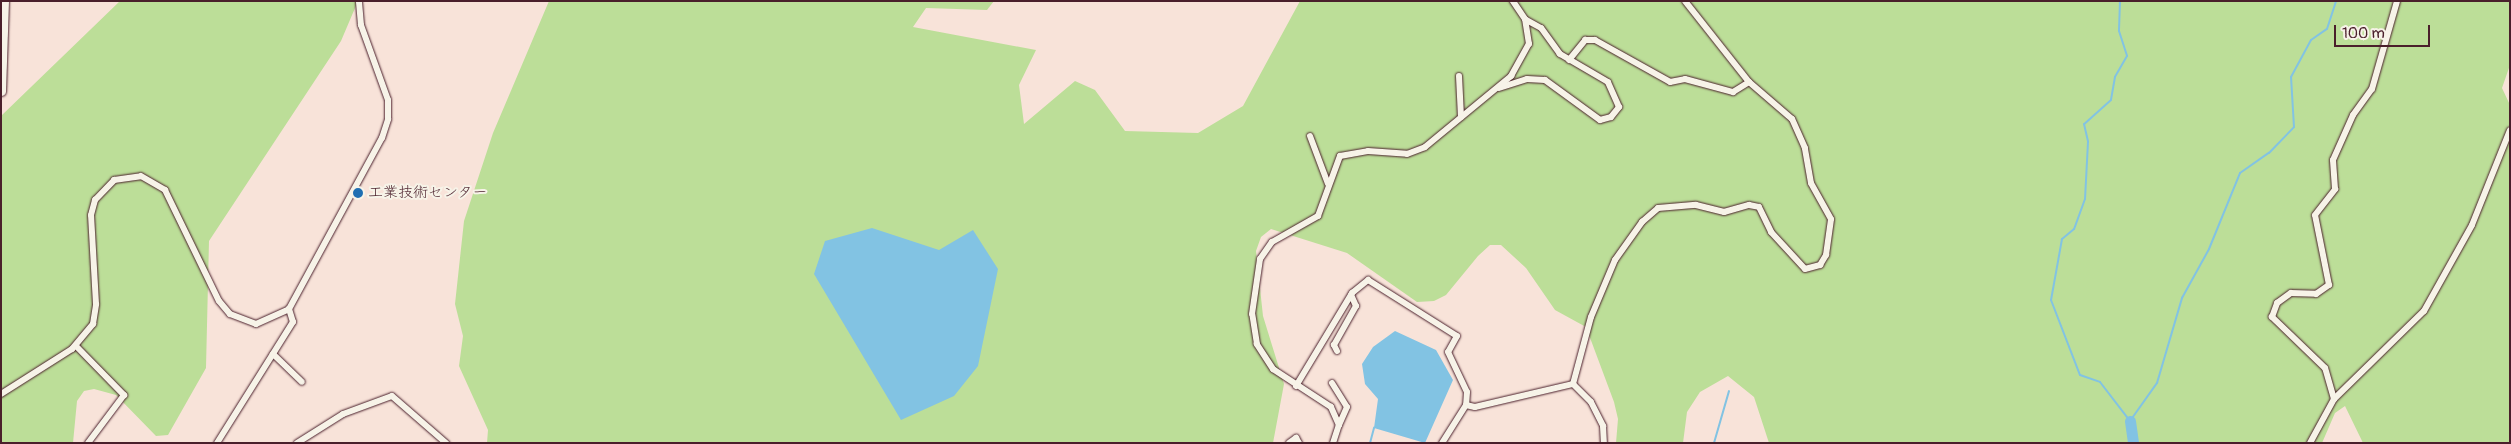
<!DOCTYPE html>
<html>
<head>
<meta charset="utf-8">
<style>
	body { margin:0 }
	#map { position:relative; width:2511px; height:444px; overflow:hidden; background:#f8e3d9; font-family:Pangolin,"Klee One",sans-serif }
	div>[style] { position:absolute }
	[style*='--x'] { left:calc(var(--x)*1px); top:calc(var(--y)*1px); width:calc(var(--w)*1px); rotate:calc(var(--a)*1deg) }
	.green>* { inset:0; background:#bcde98 }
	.water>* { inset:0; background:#82c3e3 }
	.stream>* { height:2px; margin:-1px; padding:0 1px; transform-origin:1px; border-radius:1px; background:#82c3e3 }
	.river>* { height:11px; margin:-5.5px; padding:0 5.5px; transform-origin:5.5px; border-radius:5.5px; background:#82c3e3 }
	.roads { filter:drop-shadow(0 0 1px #4a1f2b) drop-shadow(0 0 1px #4a1f2b) }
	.minor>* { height:6px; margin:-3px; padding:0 3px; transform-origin:3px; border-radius:3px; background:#f7f3e8 }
	.highway>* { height:9px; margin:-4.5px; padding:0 4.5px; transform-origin:4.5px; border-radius:4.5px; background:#f7f3e8 }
	.dots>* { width:14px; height:14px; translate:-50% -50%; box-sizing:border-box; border:2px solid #f7f3e8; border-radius:50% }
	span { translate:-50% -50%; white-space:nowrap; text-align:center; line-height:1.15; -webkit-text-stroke:4px #f7f3e8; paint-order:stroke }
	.poi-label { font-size:15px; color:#4a1f2b }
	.left { translate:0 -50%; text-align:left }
	.frame { position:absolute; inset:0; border:2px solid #4a1f2b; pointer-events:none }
	.scale { position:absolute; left:2334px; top:25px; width:96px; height:22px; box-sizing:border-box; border:2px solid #4a1f2b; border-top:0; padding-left:6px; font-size:15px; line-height:18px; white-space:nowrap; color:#4a1f2b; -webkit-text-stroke:4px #f7f3e8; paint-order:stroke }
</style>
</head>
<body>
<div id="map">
	<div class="green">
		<i style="clip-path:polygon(120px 1px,358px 1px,341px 41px,209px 241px,206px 368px,168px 435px,156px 436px,116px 395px,94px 389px,84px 391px,77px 401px,73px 443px,1px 443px,1px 116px)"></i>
		<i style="clip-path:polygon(549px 1px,994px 1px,987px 10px,926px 8px,913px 27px,1036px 50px,1019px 85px,1024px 124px,1075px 81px,1095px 90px,1125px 131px,1198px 133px,1243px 106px,1300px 1px,2510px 1px,2510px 65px,2502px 88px,2510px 105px,2510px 443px,2363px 443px,2345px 406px,2335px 413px,2322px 443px,1769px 443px,1754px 397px,1728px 376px,1700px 392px,1687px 412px,1683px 443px,1616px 443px,1618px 419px,1614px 402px,1586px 327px,1555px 310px,1526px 268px,1501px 245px,1490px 245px,1478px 256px,1446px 295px,1434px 301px,1417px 302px,1347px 253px,1271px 229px,1261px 237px,1256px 251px,1263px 316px,1284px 384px,1273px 443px,487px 443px,488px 430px,459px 366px,463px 336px,455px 304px,464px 221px,493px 133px)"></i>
	</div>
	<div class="water">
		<i style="clip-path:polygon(872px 228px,939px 250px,973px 230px,998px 269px,978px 366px,954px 396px,901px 420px,814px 274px,825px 241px)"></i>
		<i style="clip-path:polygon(1395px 331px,1436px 350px,1453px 380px,1425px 443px,1374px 428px,1378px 399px,1365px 384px,1362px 364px,1373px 347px)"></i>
	</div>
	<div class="stream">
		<i style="--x:2120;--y:1;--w:30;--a:92"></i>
		<i style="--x:2119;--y:31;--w:26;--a:72"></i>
		<i style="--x:2127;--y:56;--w:24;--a:120"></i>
		<i style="--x:2115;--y:77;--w:23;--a:100"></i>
		<i style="--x:2111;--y:100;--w:36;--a:138"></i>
		<i style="--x:2084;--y:124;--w:18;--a:77"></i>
		<i style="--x:2088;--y:142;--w:57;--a:93"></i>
		<i style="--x:2085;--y:199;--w:32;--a:110"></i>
		<i style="--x:2074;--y:229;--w:16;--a:140"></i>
		<i style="--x:2062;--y:239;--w:62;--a:100.2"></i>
		<i style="--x:2051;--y:300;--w:80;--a:68.9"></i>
		<i style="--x:2080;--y:375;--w:21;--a:19"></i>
		<i style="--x:2100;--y:382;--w:49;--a:52.4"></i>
		<i style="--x:2130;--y:421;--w:47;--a:-54.6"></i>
		<i style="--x:2157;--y:383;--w:89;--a:-73.6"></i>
		<i style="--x:2182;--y:298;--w:56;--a:-61.1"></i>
		<i style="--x:2209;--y:249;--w:82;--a:-67.8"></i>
		<i style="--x:2240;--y:173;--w:35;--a:-35"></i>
		<i style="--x:2269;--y:153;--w:36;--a:-46"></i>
		<i style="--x:2294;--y:127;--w:50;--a:-93.4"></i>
		<i style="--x:2291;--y:77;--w:42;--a:-61.6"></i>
		<i style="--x:2311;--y:40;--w:19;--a:-35"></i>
		<i style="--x:2327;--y:29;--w:29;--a:-72"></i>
		<i style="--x:1370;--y:443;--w:16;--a:-75"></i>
		<i style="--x:1714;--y:443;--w:54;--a:-73.9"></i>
	</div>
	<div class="river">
		<i style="--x:2130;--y:421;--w:22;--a:82"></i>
	</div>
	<div class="roads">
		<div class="minor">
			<i style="--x:1569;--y:60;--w:26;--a:-51"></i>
			<i style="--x:1585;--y:40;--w:10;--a:0"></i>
			<i style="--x:1595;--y:40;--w:86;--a:29.2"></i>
			<i style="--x:1670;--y:82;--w:15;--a:-11"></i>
			<i style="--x:1685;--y:79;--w:50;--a:15.2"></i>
			<i style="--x:1733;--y:92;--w:19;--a:-32"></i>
			<i style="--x:1459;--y:76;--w:41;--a:87.2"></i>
			<i style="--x:1499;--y:88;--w:29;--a:-18"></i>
			<i style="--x:1527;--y:79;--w:18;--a:3"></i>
			<i style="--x:1545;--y:80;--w:68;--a:36"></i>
			<i style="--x:1600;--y:120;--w:11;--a:-15"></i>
			<i style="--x:1611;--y:117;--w:13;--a:-51"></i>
			<i style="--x:1619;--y:107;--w:27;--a:-114"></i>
			<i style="--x:1608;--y:82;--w:56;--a:-149.7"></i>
			<i style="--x:1560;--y:54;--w:32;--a:-126"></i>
			<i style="--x:1541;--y:28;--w:18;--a:-151"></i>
			<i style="--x:1310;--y:136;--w:51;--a:69.4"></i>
			<i style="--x:76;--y:346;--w:69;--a:45.6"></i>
			<i style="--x:124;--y:395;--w:60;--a:126.9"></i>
			<i style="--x:1337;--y:351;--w:7;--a:-117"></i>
			<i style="--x:1334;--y:345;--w:45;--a:-60.6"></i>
			<i style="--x:1356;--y:306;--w:12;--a:-114"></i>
			<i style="--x:273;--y:354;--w:40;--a:44"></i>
			<i style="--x:1332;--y:383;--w:28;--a:58"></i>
			<i style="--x:1347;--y:407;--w:20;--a:114"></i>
			<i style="--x:1573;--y:384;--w:69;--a:-75"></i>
			<i style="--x:1591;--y:317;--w:62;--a:-67.2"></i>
			<i style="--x:1615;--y:260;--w:47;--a:-54.6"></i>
			<i style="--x:1642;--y:222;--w:21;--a:-41"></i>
			<i style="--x:1658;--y:208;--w:38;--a:-5"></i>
			<i style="--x:1696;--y:205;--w:29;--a:14"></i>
			<i style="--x:1724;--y:212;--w:26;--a:-16"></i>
			<i style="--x:1749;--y:205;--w:10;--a:11"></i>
			<i style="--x:1759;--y:207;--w:28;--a:64"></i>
			<i style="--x:1771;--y:232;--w:50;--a:47.4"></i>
			<i style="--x:1805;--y:269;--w:16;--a:-15"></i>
			<i style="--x:1820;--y:265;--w:12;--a:-59"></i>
			<i style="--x:1826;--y:255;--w:36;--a:-82"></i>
			<i style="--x:1831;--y:219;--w:41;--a:-119.1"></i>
			<i style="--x:1811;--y:183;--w:36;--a:-100"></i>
			<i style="--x:1805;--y:148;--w:32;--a:-114"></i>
			<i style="--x:1792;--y:119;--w:57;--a:-139.3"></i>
			<i style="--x:1749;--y:82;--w:103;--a:-128.3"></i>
			<i style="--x:1296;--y:386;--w:109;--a:-58.9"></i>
			<i style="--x:1352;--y:293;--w:21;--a:-39"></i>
			<i style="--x:1368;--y:280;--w:105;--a:32.2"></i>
			<i style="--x:1457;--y:336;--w:18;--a:119"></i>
			<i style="--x:1448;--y:352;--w:44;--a:64.6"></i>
			<i style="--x:1467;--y:392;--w:13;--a:94"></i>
			<i style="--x:1466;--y:405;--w:45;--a:122.3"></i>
			<i style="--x:1;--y:394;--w:84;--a:-32.4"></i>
			<i style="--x:72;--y:349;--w:33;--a:-50"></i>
			<i style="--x:93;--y:324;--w:20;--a:-81"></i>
			<i style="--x:96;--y:304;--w:89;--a:-93.2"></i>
			<i style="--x:91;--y:215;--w:16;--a:-75"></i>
			<i style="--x:95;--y:200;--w:28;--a:-46"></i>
			<i style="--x:114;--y:180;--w:27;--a:-8"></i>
			<i style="--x:141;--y:176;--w:28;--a:30"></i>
			<i style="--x:165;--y:190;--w:123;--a:64.1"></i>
			<i style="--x:219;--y:301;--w:17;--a:50"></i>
			<i style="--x:230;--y:314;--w:28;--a:21"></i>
			<i style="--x:256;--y:324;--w:36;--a:-24"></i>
			<i style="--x:289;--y:309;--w:195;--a:-61.5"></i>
			<i style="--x:382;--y:138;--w:20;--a:-72"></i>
			<i style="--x:388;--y:119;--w:19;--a:-90"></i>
			<i style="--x:388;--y:100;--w:80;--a:-109.8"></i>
			<i style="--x:361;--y:25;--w:24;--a:-95"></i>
			<i style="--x:2334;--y:399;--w:32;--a:-106"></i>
			<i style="--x:2325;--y:368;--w:74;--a:-136.1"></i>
			<i style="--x:2272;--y:317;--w:15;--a:-70"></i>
			<i style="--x:2277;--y:303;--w:17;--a:-36"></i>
			<i style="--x:2291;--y:293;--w:25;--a:2"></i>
			<i style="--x:2316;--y:294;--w:16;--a:-35"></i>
			<i style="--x:2329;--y:285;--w:71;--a:-101.3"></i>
			<i style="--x:2315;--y:215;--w:33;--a:-52"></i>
			<i style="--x:2335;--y:189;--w:29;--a:-94"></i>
			<i style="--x:2333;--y:160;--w:49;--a:-66"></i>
			<i style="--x:2353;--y:115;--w:32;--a:-54"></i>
			<i style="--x:2372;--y:89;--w:91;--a:-74.1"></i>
			<i style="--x:1466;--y:405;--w:9;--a:13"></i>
			<i style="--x:1475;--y:407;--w:101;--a:-13.2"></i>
			<i style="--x:1573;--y:384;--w:25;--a:45"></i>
			<i style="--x:1591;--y:402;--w:27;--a:63"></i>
			<i style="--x:1603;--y:426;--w:17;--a:87"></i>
			<i style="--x:217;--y:443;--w:143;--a:-57.9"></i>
			<i style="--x:293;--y:322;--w:14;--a:-107"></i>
			<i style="--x:297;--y:443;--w:54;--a:-32.2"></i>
			<i style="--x:343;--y:414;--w:52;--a:-20.2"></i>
			<i style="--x:392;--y:396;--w:72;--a:41"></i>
			<i style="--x:1289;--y:443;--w:9;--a:-36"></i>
			<i style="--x:1296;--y:438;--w:6;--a:59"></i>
			<i style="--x:1333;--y:443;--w:19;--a:-72"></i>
			<i style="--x:1339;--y:425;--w:20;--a:-114"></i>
			<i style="--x:1331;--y:407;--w:69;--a:-146.8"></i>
			<i style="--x:1273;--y:369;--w:30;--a:-123"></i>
			<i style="--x:1257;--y:344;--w:30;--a:-99"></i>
			<i style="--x:1252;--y:314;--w:56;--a:-81.7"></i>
			<i style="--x:1260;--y:259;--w:21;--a:-55"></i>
			<i style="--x:1272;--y:242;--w:53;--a:-29.5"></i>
			<i style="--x:1318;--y:216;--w:64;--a:-69.9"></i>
			<i style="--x:1340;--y:156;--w:28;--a:-10"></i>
			<i style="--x:1368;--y:151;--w:39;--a:4"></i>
			<i style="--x:1407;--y:154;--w:19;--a:-21"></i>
			<i style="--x:1425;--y:147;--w:112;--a:-39.5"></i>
			<i style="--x:1511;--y:76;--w:37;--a:-61"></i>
			<i style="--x:1529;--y:44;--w:25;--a:-99"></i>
			<i style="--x:1525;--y:19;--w:22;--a:-124"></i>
			<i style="--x:2310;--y:443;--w:50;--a:-61.4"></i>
			<i style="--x:2334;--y:399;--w:126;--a:-44.4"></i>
			<i style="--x:2424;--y:311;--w:98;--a:-60.8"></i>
			<i style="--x:2472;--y:225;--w:102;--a:-68.2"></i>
		</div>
		<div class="highway">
			<i style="--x:1;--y:91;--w:90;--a:-88.1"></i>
		</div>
	</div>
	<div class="dots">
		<i style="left:358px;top:193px;background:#1f6fb2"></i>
	</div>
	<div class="poi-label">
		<span class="left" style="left:368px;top:193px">工業技術センター</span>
	</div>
	<div class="frame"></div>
	<div class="scale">100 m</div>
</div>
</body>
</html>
